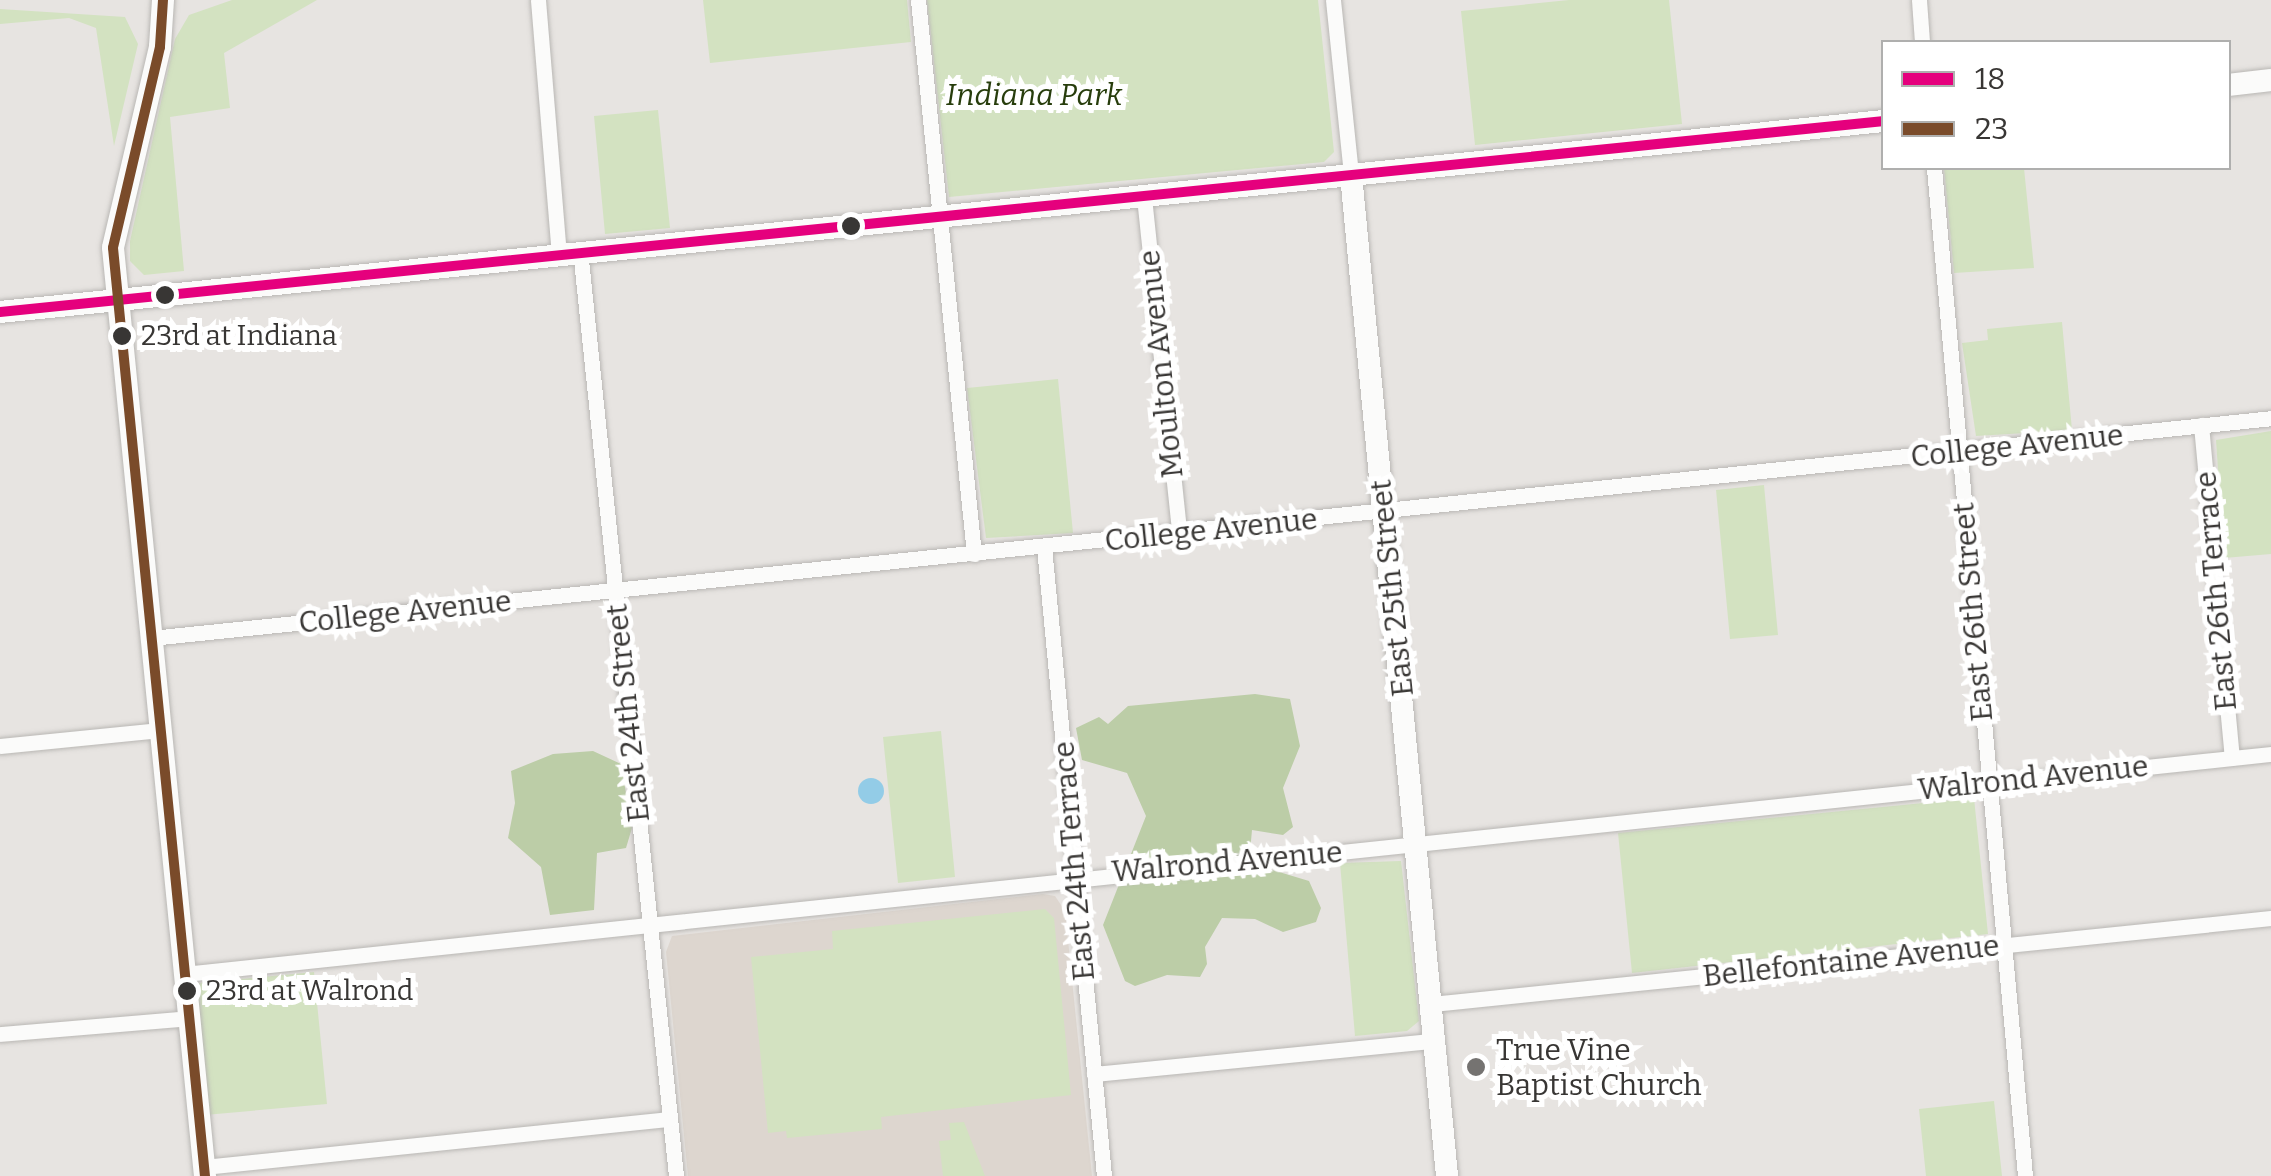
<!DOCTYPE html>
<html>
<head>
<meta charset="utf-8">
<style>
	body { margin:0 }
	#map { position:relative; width:2271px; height:1176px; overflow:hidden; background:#e7e4e1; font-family:Bitter,serif }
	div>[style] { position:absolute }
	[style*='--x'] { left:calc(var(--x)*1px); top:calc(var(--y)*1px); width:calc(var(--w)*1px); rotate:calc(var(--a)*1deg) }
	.built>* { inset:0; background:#ddd6cf }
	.green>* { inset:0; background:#d3e2c1 }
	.forest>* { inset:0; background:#bccda7 }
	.water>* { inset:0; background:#93cce7 }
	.round { border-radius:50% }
	.roads { filter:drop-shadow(0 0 2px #b9b7b4) drop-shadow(0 0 2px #b9b7b4) }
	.street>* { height:15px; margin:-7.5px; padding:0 7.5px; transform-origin:7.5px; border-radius:7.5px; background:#fbfbfa }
	.secondary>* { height:22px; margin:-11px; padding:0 11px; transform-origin:11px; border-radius:11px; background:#fbfbfa }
	.bus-1>* { height:10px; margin:-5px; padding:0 5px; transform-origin:5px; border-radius:5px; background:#e5007d }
	.bus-2>* { height:10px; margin:-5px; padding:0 5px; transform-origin:5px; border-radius:5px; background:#7a4b2a }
	.dots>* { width:28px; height:28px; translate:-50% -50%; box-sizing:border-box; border:5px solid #fff; border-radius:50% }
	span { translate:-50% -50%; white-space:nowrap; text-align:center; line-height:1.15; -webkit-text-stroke:10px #fff; paint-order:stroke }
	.bus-label { font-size:28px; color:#383634 }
	.left { translate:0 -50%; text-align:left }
	.park-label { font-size:30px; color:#273d0c; font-style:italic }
	.street-label { font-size:30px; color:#383634 }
	.poi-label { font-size:30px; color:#383634 }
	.legend { position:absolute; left:1881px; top:40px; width:350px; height:130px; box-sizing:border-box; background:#fff; border:2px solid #afafae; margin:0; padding:12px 18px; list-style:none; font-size:30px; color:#383634 }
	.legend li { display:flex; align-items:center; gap:20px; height:50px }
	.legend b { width:50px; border:2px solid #afafae }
</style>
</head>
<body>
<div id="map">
	<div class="built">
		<i style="clip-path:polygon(1043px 894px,1055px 896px,1065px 911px,1092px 1176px,688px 1176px,666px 952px,672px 936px)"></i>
	</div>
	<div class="green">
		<i style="clip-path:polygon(232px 0,317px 0,224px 53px,230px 108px,170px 117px,184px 271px,144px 275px,130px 261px,130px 241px,175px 39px,189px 15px)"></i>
		<i style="clip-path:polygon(703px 0,907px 0,911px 42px,710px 63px)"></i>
		<i style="clip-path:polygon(927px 0,1318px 0,1334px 152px,1324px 162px,949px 197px)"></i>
		<i style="clip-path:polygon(1569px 0,1669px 0,1682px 124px,1475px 145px,1461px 11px)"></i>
		<i style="clip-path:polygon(0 9px,125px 17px,138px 44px,114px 146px,96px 28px,69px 18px,0 24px)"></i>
		<i style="clip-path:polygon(658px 110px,670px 228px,605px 234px,594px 116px)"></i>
		<i style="clip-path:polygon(1944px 168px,2024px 168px,2034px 268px,1954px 273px)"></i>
		<i style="clip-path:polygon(2062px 322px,2072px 430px,1976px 436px,1962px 343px,1988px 340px,1987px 329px)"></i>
		<i style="clip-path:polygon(1058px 379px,1073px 533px,986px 538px,967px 388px)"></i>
		<i style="clip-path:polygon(2271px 431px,2271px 554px,2224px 558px,2216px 440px)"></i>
		<i style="clip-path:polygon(1764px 485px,1778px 635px,1730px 639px,1716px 490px)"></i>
		<i style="clip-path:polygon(941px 731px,955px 877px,898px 883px,883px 737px)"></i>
		<i style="clip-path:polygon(1974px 798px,1988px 934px,1632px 973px,1618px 833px)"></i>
		<i style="clip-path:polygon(1401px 861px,1419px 1021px,1407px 1031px,1355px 1036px,1340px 863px)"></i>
		<i style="clip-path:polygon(1045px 909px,1054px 918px,1071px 1095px,881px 1117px,882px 1129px,787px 1138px,786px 1131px,768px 1133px,751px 957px,833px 949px,832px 931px)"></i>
		<i style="clip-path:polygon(314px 972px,327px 1104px,205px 1115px,194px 990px,199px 983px)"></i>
		<i style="clip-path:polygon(1994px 1101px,2002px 1176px,1926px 1176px,1919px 1109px)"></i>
		<i style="clip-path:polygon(964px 1122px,985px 1176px,943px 1176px,939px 1141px,951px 1140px,949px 1123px)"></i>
	</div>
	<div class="forest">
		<i style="clip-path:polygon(1255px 694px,1290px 699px,1300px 746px,1283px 788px,1293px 827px,1283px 835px,1252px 830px,1249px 863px,1309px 881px,1321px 908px,1316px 922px,1283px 932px,1255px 919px,1222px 918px,1205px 947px,1207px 964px,1200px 977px,1167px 975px,1135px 986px,1125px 981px,1103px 925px,1146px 816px,1127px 773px,1082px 760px,1076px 728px,1099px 717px,1108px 724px,1128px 706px)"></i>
		<i style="clip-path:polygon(593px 751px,621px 764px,632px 828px,626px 848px,597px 853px,594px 910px,550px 915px,541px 867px,508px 838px,515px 803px,511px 771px,553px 754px)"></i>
	</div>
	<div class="water">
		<i class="round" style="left:858px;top:778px;width:26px;height:26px"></i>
	</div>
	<div class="roads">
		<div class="street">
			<i style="--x:538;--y:0;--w:254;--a:85.3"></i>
			<i style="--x:918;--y:0;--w:557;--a:84.23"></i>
			<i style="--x:1333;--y:0;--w:176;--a:84.1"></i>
			<i style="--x:1919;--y:0;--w:42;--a:85.9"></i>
			<i style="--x:1934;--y:168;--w:1012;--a:84.84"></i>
			<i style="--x:1144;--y:197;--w:337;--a:84"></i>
			<i style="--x:580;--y:250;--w:931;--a:84.08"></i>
			<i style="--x:2201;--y:425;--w:334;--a:84.7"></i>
			<i style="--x:1044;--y:547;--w:632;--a:84.55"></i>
			<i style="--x:151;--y:638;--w:2131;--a:-5.92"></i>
			<i style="--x:0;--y:746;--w:161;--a:-5.7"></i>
			<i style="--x:184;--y:974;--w:2099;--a:-6.02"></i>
			<i style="--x:1432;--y:1004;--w:843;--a:-5.85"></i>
			<i style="--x:0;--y:1034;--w:190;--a:-4.8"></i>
			<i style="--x:1094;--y:1074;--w:341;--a:-5.6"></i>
			<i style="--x:204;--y:1167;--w:468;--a:-5.9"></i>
		</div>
		<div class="secondary">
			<i style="--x:163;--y:0;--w:47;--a:93.7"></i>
			<i style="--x:160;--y:47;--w:206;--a:103.2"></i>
			<i style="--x:113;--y:248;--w:933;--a:84.34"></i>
			<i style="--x:2228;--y:85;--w:43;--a:-6.6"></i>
			<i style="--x:1351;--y:175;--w:1006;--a:84.52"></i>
			<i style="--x:0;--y:312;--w:1894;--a:-5.79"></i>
		</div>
	</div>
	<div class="bus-1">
		<i style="--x:0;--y:312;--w:1894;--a:-5.79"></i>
	</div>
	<div class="bus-2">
		<i style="--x:163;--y:0;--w:47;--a:93.7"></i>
		<i style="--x:160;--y:47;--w:206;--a:103.2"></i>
		<i style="--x:113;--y:248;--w:933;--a:84.34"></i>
	</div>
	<div class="dots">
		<i style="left:851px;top:226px;background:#383634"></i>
		<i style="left:165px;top:295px;background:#383634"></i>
		<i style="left:122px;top:336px;background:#383634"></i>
		<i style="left:187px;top:991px;background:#383634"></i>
		<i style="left:1476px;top:1067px;background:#757371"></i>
	</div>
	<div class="bus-label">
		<span class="left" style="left:141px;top:336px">23rd at Indiana</span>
		<span class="left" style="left:206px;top:991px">23rd at Walrond</span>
	</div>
	<div class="park-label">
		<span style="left:1034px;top:95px">Indiana Park</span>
	</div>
	<div class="street-label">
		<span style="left:1161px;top:364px;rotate:-96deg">Moulton Avenue</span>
		<span style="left:2017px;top:446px;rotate:-6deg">College Avenue</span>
		<span style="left:1211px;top:530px;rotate:-6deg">College Avenue</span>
		<span style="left:1392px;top:588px;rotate:-96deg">East 25th Street</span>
		<span style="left:2216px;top:591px;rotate:-95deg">East 26th Terrace</span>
		<span style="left:405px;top:612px;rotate:-6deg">College Avenue</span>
		<span style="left:1973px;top:612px;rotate:-95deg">East 26th Street</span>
		<span style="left:628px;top:713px;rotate:-96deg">East 24th Street</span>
		<span style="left:2033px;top:778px;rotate:-6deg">Walrond Avenue</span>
		<span style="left:1074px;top:861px;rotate:-95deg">East 24th Terrace</span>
		<span style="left:1227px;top:862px;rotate:-5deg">Walrond Avenue</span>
		<span style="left:1851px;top:961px;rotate:-6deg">Bellefontaine Avenue</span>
	</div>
	<div class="poi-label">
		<span class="left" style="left:1496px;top:1067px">True Vine<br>Baptist Church</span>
	</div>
	<ul class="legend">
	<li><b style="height:12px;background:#e5007d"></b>18</li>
	<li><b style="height:12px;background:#7a4b2a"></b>23</li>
	</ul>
</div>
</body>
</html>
